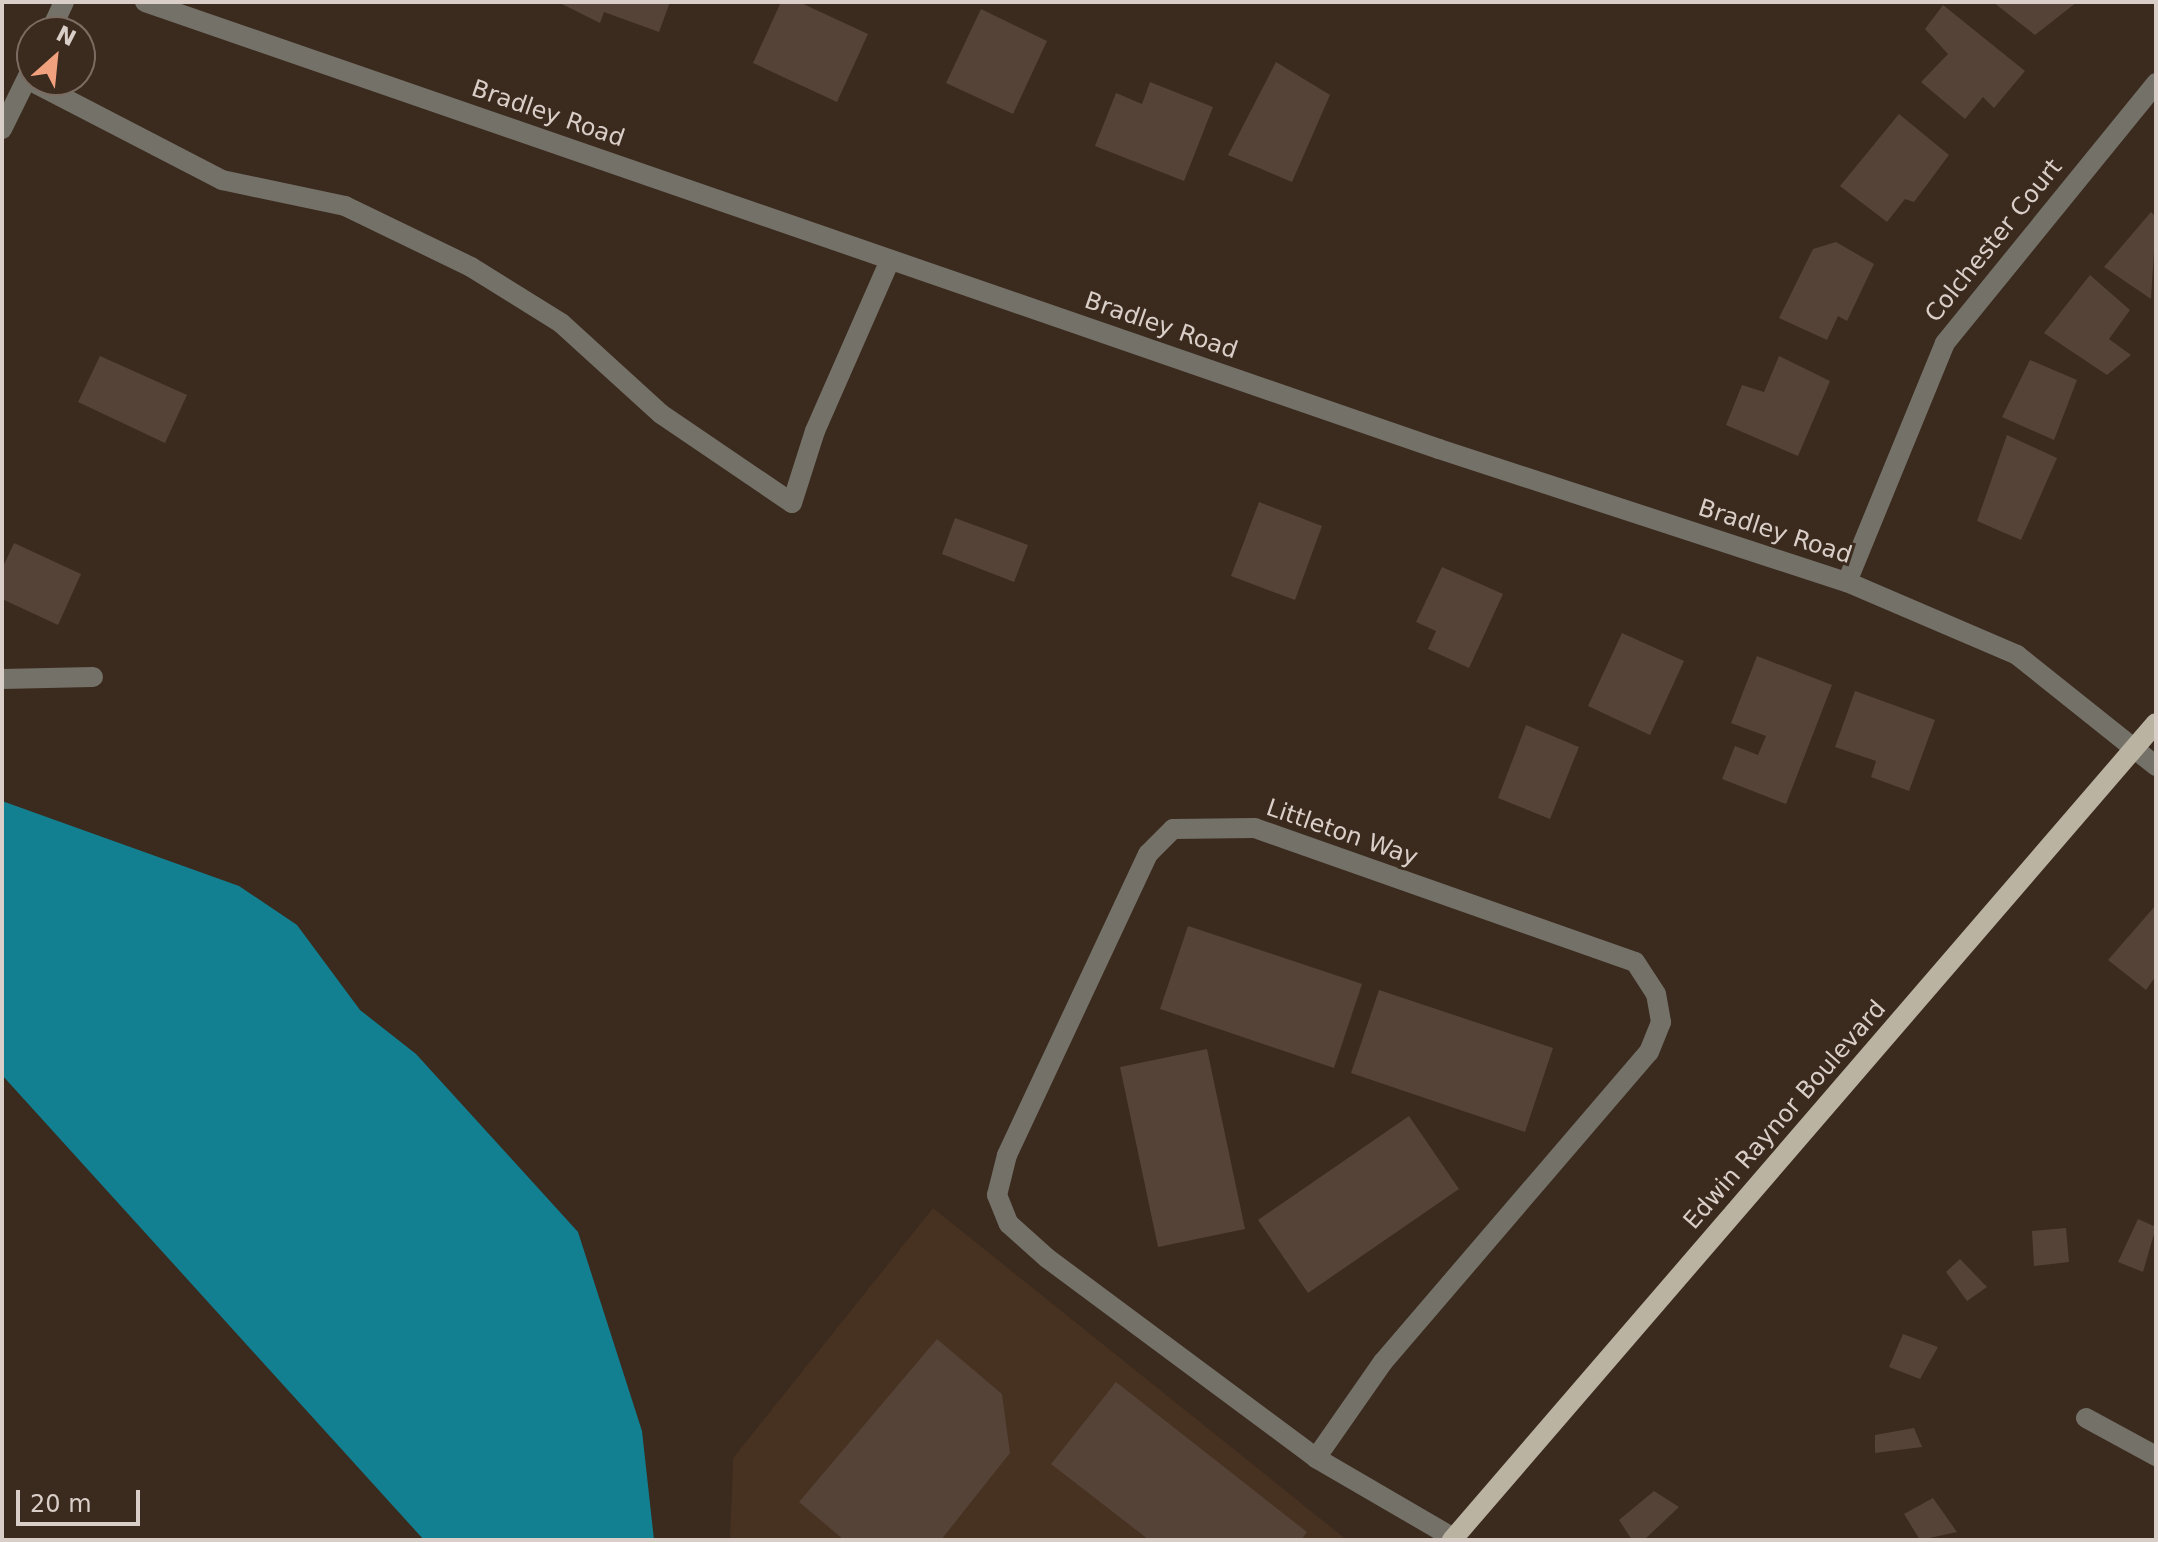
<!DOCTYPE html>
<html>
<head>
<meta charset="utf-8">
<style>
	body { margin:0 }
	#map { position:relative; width:2158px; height:1542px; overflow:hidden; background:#3b2a1e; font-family:"DejaVu Sans",sans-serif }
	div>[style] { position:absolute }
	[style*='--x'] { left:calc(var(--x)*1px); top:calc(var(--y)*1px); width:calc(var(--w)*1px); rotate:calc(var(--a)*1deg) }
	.built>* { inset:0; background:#473121 }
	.water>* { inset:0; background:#138092 }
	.building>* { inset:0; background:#554337 }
	.minor>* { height:20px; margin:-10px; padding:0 10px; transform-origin:10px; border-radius:10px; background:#747168 }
	.major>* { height:20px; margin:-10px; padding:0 10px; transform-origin:10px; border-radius:10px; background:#bab3a1 }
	span { translate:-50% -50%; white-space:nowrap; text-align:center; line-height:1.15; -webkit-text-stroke:6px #3b2a1e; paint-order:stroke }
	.street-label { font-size:24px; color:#dacfc8 }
	.frame { position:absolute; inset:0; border:4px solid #dacfc8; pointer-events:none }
	.north { position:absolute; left:16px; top:16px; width:80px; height:80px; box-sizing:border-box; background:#3b2a1e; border:2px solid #7b6c62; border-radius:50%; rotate:27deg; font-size:22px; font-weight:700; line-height:32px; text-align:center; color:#dacfc8 }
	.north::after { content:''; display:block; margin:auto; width:28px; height:36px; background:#f2a17e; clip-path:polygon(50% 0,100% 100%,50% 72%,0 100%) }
	.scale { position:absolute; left:16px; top:1490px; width:124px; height:36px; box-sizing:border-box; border:4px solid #dacfc8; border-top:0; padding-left:10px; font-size:24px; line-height:28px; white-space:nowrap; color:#dacfc8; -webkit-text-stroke:6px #3b2a1e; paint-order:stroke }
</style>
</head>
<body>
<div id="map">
	<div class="built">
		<i style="clip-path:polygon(933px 1208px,1347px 1540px,730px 1540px,733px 1458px)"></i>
	</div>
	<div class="water">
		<i style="clip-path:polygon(2px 801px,239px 886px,297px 925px,360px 1010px,416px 1054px,578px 1232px,642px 1431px,654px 1540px,424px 1540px,2px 1075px)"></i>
	</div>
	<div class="building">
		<i style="clip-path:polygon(558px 2px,670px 2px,659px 32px,604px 12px,600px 23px)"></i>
		<i style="clip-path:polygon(781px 2px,799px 2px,868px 34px,837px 102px,753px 63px)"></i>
		<i style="clip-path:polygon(1993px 2px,2077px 2px,2035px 35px)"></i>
		<i style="clip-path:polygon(1943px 5px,2025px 71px,1994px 108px,1983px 97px,1965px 119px,1921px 82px,1948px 54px,1925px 29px)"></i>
		<i style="clip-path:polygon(981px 9px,1047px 41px,1013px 114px,946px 83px)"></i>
		<i style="clip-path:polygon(1276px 62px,1330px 95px,1292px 182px,1228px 155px)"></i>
		<i style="clip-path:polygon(1150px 82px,1213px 107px,1184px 181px,1095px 146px,1116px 93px,1142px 104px)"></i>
		<i style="clip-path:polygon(1899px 114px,1949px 155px,1914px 202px,1905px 199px,1887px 222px,1840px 186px)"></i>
		<i style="clip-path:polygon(2151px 212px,2156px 217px,2151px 299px,2104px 267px)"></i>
		<i style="clip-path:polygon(1836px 242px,1874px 264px,1847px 321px,1838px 316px,1827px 340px,1779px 318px,1813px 249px)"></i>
		<i style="clip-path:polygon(2090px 275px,2130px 310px,2109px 339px,2131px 355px,2107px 375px,2044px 333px)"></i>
		<i style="clip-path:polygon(100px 356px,187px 395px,165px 443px,78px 402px)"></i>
		<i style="clip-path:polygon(1779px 356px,1830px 381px,1798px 456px,1726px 425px,1742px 385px,1764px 392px)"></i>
		<i style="clip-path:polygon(2030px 360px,2077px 380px,2054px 440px,2002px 417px)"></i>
		<i style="clip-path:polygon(2007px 435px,2057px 458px,2021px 540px,1977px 521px)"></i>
		<i style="clip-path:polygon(1259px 502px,1322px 526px,1295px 600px,1231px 576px)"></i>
		<i style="clip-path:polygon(955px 518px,1028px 545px,1014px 582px,942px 554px)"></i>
		<i style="clip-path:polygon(14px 543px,81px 574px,58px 625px,2px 599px,2px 569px)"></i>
		<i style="clip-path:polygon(1442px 567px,1503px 594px,1469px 668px,1428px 649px,1436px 631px,1416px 622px)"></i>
		<i style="clip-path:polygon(1622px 633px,1684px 661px,1650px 735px,1588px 706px)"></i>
		<i style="clip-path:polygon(1757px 656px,1832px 685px,1786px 804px,1722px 779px,1735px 746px,1758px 755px,1766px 736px,1731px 723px)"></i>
		<i style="clip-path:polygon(1855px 691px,1935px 720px,1909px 791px,1871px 777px,1876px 761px,1835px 747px)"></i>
		<i style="clip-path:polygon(1526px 725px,1579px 747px,1550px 819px,1498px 798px)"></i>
		<i style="clip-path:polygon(2156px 905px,2156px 976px,2146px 990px,2108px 960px)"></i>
		<i style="clip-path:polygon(1188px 926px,1362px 984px,1334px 1068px,1160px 1009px)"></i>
		<i style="clip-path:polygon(1379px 990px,1553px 1048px,1525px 1132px,1351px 1073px)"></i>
		<i style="clip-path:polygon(1207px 1049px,1245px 1229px,1158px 1247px,1120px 1067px)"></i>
		<i style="clip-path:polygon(1409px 1116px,1459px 1189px,1308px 1293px,1258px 1220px)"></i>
		<i style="clip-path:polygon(2138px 1219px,2156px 1227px,2143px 1272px,2118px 1262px)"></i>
		<i style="clip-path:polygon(2066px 1228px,2069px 1262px,2034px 1266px,2032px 1231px)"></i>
		<i style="clip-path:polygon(1960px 1259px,1987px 1287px,1967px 1301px,1946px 1272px)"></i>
		<i style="clip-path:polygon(1903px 1334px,1938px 1347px,1920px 1379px,1889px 1367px)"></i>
		<i style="clip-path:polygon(937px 1339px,1002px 1394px,1010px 1453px,941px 1540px,844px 1540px,799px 1502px)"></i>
		<i style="clip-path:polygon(1116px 1382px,1307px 1532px,1301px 1540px,1149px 1540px,1051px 1464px)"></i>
		<i style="clip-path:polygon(1914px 1428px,1922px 1447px,1875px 1453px,1875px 1435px)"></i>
		<i style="clip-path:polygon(1654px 1491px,1679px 1507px,1644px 1540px,1632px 1540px,1619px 1520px)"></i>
		<i style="clip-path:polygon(1933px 1498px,1957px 1532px,1920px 1540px,1904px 1514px)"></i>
	</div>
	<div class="minor">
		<i style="--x:145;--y:2;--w:1369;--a:19.06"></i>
		<i style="--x:1439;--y:449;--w:429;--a:18.1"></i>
		<i style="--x:1847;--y:582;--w:185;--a:23.2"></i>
		<i style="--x:2017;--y:655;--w:178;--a:38.6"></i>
		<i style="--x:50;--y:32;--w:33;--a:-65"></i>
		<i style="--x:27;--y:79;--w:220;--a:27.4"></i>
		<i style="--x:222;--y:180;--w:126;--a:11.9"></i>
		<i style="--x:345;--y:206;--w:140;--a:25.8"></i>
		<i style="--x:471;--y:267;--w:106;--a:31.9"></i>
		<i style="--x:561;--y:323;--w:135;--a:42.3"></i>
		<i style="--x:661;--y:414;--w:158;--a:34.2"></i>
		<i style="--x:792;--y:503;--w:76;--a:-72.3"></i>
		<i style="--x:815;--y:431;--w:187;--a:-66.3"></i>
		<i style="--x:2;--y:129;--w:68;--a:-63.8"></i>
		<i style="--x:1847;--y:582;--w:258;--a:-67.7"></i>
		<i style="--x:1945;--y:343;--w:335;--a:-50.9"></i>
		<i style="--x:2;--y:679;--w:91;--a:-1.3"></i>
		<i style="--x:2086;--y:1418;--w:80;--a:28.5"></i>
		<i style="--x:1316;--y:1458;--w:117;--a:-55.1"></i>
		<i style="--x:1383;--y:1362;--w:408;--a:-49.4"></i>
		<i style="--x:1649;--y:1052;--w:32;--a:-68"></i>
		<i style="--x:1661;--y:1022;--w:28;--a:-100"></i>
		<i style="--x:1656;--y:994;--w:38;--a:-123"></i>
		<i style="--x:1635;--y:962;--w:403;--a:-160.6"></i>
		<i style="--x:1255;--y:828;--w:82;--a:179.3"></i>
		<i style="--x:1173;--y:829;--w:35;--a:135"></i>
		<i style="--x:1148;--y:854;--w:332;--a:115.1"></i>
		<i style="--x:1007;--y:1155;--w:41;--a:104"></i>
		<i style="--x:997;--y:1195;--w:31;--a:68"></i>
		<i style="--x:1009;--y:1224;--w:51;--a:41.8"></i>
		<i style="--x:1047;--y:1258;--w:335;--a:36.6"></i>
		<i style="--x:1316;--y:1458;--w:163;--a:30.2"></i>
	</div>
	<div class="major">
		<i style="--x:1452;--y:1540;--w:1078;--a:-49.25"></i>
	</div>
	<div class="street-label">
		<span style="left:548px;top:114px;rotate:19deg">Bradley Road</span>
		<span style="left:1994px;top:241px;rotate:-51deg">Colchester Court</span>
		<span style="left:1161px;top:326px;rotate:19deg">Bradley Road</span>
		<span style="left:1775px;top:532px;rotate:18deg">Bradley Road</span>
		<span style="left:1342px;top:833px;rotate:19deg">Littleton Way</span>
		<span style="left:1785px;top:1115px;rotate:-49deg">Edwin Raynor Boulevard</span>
	</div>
	<div class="frame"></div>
	<div class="north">N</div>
	<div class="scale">20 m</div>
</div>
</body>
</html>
